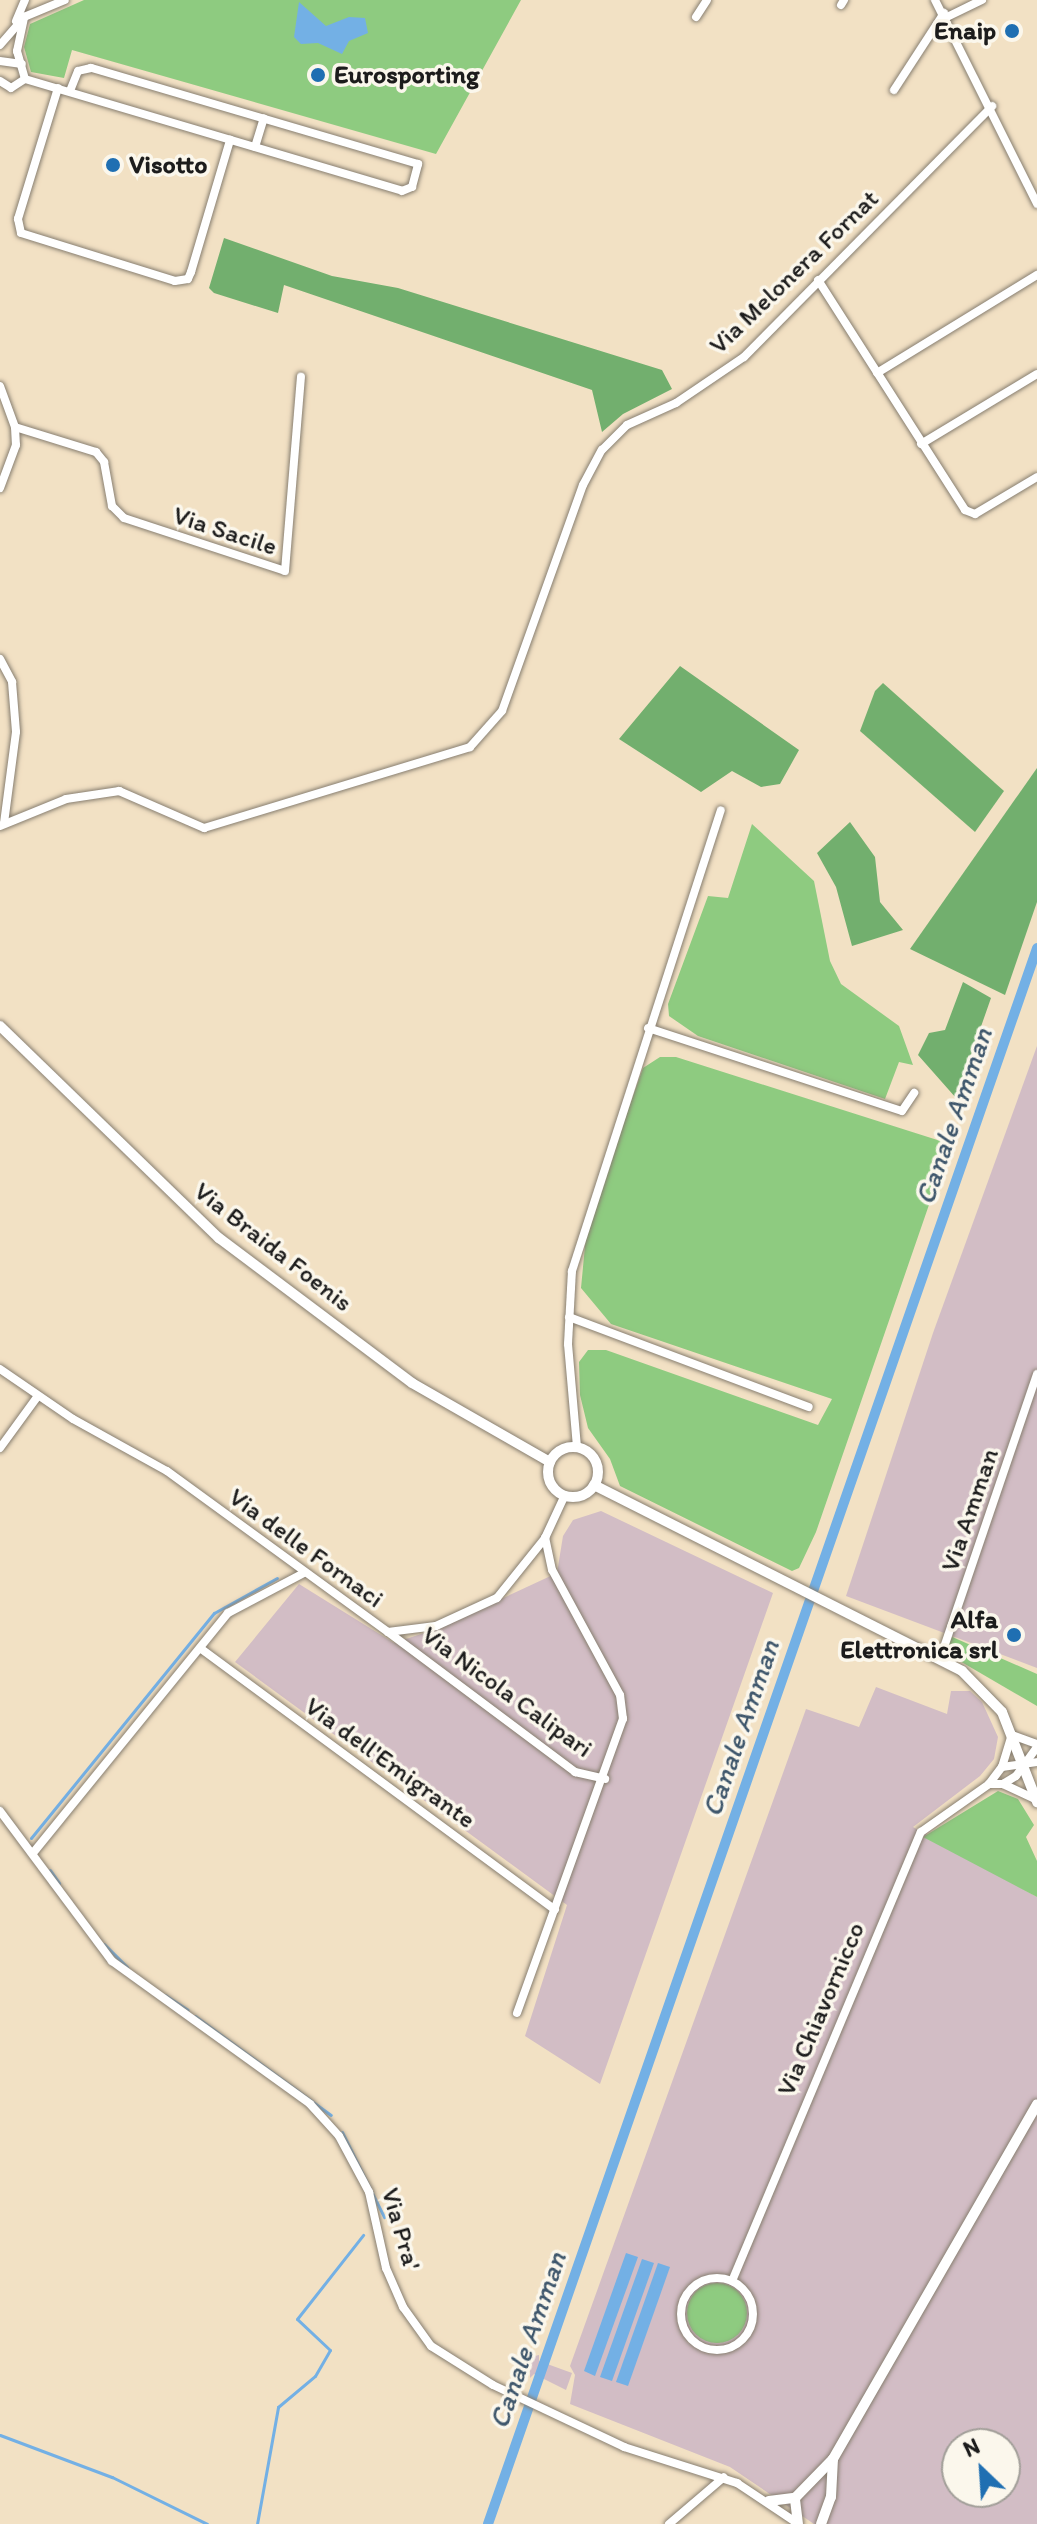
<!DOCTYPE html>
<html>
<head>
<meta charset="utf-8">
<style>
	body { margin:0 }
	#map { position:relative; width:1037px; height:2524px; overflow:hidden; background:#f2e1c4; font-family:Itim,sans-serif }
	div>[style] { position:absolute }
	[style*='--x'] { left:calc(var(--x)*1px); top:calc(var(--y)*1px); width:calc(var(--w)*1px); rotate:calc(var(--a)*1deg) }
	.industrial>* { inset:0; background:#d2bdc5 }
	.green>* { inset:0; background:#8ecb80 }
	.round { border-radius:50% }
	.forest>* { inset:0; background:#72af6e }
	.water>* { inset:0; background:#73b0e5 }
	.stream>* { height:3px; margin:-1.5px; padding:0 1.5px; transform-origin:1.5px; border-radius:1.5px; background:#73b0e5 }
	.canal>* { height:10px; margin:-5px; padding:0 5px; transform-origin:5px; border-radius:5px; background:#73b0e5 }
	.roads { filter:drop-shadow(0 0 2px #877e70) drop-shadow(0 0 2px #877e70) }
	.minor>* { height:8px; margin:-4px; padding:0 4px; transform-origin:4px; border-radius:4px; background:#fff }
	.minor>.ring { margin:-4px; padding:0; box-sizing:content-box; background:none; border:8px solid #fff; border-radius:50% }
	.tertiary>* { height:10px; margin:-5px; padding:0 5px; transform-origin:5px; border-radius:5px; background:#fff }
	.tertiary>.ring { margin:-5px; padding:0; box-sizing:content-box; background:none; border:10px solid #fff; border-radius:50% }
	.dots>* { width:22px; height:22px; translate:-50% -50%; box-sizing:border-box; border:4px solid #fbf7ec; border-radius:50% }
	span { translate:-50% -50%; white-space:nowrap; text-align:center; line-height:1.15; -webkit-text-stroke:7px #fbf7ec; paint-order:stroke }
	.poi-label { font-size:26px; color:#1c1c1c; font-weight:700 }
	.right { translate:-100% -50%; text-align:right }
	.left { translate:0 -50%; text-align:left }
	.street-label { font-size:26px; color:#1c1c1c }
	.water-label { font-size:28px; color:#3f576c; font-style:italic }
	.north { position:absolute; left:941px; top:2428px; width:80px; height:80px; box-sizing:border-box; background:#fbf7ec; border:2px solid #a29f99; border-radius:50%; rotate:335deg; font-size:22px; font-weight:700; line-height:32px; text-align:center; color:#1c1c1c }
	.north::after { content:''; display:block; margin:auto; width:28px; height:36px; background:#1f6fb2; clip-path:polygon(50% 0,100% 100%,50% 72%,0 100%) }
</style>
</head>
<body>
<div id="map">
	<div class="industrial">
		<i style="clip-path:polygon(1037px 1046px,1037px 1668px,846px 1596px,933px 1333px)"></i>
		<i style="clip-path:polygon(601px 1511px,773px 1593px,600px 2084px,525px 2036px,567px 1905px,235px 1662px,299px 1584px,394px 1643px,439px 1628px,557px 1573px,563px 1536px,573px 1520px)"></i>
		<i style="clip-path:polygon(evenodd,876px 1687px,947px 1714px,951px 1691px,970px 1691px,982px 1702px,998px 1737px,994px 1759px,980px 1776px,913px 1827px,1037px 1897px,1037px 2524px,814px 2524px,730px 2467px,570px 2404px,575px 2375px,570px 2366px,806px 1709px,859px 1727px,876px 1687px,957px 2444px,1005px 2444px,1005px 2492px,957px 2492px,957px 2444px)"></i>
		<i style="clip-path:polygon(539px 2355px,539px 2361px,572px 2373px,566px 2390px,534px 2374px,530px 2378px,530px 2357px)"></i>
	</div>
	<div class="green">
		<i style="clip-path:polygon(84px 0,521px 0,436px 154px,72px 50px,64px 78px,31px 72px,24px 47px,30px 24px)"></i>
		<i style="clip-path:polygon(752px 824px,814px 881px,830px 961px,841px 984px,899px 1026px,913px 1065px,899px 1062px,885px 1099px,698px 1036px,669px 1016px,668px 1004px,708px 896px,728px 898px)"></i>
		<i style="clip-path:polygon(660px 1057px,676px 1057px,950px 1144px,816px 1532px,799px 1568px,792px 1571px,620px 1486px,610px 1459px,588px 1428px,580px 1395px,579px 1362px,588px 1350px,606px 1350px,818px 1425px,832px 1399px,611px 1324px,581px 1288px,587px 1225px,643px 1068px)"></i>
		<i style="clip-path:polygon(950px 1636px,1037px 1674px,1037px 1706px,946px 1653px)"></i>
		<i style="clip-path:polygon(998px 1791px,1018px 1799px,1034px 1825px,1026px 1837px,1037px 1861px,1037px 1897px,923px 1837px)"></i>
		<i class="round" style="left:687px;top:2283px;width:60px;height:60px"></i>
	</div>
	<div class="forest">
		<i style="clip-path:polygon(224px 238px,332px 276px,398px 288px,662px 370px,672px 389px,623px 414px,602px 432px,592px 390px,284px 285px,278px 313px,214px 293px,209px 288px)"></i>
		<i style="clip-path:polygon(680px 666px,799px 750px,780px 784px,761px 787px,732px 771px,701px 792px,619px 739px)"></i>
		<i style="clip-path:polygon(883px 683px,1004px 791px,975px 832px,860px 731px,875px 691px)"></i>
		<i style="clip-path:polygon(1037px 768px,1037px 902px,1005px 995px,910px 949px)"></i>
		<i style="clip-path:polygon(850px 822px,875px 857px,880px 902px,903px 930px,852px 946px,836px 887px,817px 853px)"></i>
		<i style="clip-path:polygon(963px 982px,991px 998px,956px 1098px,918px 1055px,929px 1033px,945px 1030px)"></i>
	</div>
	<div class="water">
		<i style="clip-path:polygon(299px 2px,326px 26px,349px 17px,365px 18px,368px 33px,349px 41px,342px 54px,318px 43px,301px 44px,294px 37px)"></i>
		<i style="clip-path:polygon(626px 2253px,638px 2257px,595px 2376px,584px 2371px)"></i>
		<i style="clip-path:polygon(642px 2259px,654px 2263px,612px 2381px,600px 2377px)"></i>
		<i style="clip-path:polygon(658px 2263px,670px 2267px,628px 2386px,616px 2382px)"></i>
	</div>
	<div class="stream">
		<i style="--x:31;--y:1838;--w:290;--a:-50.9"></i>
		<i style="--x:214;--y:1613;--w:72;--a:-29.1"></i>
		<i style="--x:50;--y:1870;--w:16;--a:55"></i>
		<i style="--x:104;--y:1944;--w:33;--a:45"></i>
		<i style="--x:165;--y:1995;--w:27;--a:33"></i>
		<i style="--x:195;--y:2016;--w:168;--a:36.1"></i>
		<i style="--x:342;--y:2132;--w:95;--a:63.7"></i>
		<i style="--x:0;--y:2435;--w:120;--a:20.6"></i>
		<i style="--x:112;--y:2477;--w:106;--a:26.3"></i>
		<i style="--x:257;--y:2524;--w:119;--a:-79.8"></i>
		<i style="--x:278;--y:2407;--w:48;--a:-40"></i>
		<i style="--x:315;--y:2376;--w:30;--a:-60"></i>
		<i style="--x:330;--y:2350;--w:45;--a:-136.8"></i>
		<i style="--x:297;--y:2319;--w:107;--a:-51.8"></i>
	</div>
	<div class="canal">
		<i style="--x:488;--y:2524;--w:1669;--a:-70.79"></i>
	</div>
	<div class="roads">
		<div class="minor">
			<i style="--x:935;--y:0;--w:228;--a:63.4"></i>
			<i style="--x:841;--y:5;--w:6;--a:-59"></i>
			<i style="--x:696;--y:17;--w:20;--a:-57"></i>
			<i style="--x:947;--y:17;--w:39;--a:-26"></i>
			<i style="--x:16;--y:21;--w:23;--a:-67"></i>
			<i style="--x:0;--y:45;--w:37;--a:-49"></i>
			<i style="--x:24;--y:17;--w:44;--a:-22.5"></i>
			<i style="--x:0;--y:61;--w:22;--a:8"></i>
			<i style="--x:25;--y:79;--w:393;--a:16.5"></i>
			<i style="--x:402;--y:191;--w:11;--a:-22"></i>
			<i style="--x:412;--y:187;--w:24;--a:-75"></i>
			<i style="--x:418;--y:164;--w:341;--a:-163.6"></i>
			<i style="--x:91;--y:68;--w:13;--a:167"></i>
			<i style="--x:78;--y:71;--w:22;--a:112"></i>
			<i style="--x:0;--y:81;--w:13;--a:32"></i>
			<i style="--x:11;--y:88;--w:17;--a:-33"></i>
			<i style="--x:25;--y:79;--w:29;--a:-106"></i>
			<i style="--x:17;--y:51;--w:35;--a:-78"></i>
			<i style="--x:58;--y:88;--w:137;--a:107"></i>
			<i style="--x:18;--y:219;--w:14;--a:78"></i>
			<i style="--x:21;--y:233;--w:161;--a:17.3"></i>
			<i style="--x:175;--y:281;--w:13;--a:-9"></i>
			<i style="--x:188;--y:279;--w:8;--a:-67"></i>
			<i style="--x:191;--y:272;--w:138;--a:-73.5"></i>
			<i style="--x:894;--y:90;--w:92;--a:-57"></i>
			<i style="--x:255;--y:147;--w:30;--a:-73"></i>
			<i style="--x:818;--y:280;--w:273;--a:57.4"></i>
			<i style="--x:965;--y:510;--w:11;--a:22"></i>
			<i style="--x:975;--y:514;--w:72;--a:-30.8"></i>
			<i style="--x:877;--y:373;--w:188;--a:-31.5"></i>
			<i style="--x:0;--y:386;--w:44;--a:69.9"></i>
			<i style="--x:15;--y:427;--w:18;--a:87"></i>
			<i style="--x:16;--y:445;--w:46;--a:110.4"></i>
			<i style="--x:15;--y:427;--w:85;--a:17.2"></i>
			<i style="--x:96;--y:452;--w:13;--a:51"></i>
			<i style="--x:104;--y:462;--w:45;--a:79.7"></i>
			<i style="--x:112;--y:506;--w:17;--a:45"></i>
			<i style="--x:124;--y:518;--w:169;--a:18.2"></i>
			<i style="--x:285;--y:571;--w:195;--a:-85.3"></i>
			<i style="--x:921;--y:444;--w:135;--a:-31.1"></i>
			<i style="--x:0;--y:659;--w:26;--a:62"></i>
			<i style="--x:12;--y:682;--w:50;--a:85.4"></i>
			<i style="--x:16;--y:732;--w:92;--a:97.5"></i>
			<i style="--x:0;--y:826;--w:71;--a:-22.2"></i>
			<i style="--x:66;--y:799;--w:54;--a:-8.6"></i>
			<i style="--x:119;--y:791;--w:93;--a:23.5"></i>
			<i style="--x:204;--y:828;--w:278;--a:-16.9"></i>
			<i style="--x:470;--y:747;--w:48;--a:-48.4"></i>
			<i style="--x:502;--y:711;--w:240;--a:-70.3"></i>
			<i style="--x:583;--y:485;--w:40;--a:-62"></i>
			<i style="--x:602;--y:450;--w:35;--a:-45"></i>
			<i style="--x:627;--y:425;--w:54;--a:-24.2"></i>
			<i style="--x:676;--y:403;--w:82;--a:-34.1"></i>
			<i style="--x:744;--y:357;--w:353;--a:-45.3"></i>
			<i style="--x:648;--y:1028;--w:267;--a:18.1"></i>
			<i style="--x:902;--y:1111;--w:22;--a:-56"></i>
			<i style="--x:569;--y:1317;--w:256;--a:20.6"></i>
			<i style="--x:0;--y:1369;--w:88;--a:34.4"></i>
			<i style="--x:73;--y:1419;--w:107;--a:29"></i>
			<i style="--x:167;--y:1471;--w:273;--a:36.1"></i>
			<i style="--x:388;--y:1632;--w:48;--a:-7.1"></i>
			<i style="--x:436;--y:1626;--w:67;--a:-24.7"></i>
			<i style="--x:497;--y:1598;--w:77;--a:-51.3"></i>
			<i style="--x:545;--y:1538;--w:47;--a:-65.1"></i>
			<i style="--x:577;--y:1447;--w:103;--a:-95"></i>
			<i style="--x:568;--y:1344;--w:73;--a:-86.9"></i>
			<i style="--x:572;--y:1271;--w:484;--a:-72.1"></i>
			<i style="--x:0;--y:1448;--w:63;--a:-54"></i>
			<i style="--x:388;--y:1632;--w:234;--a:36.8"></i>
			<i style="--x:575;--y:1772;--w:31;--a:13"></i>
			<i style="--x:200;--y:1648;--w:441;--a:36.4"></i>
			<i style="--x:940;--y:1659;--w:301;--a:-71.2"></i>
			<i style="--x:1002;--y:1767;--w:35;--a:-8"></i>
			<i style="--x:989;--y:1784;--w:14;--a:0"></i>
			<i style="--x:1003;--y:1784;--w:15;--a:-32"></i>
			<i style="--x:1016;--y:1776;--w:36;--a:-54"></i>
			<i style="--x:1003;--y:1784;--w:38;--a:25"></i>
			<i style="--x:0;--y:1811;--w:187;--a:53.3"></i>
			<i style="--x:112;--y:1961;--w:244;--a:35.8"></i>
			<i style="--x:310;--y:2104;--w:43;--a:47.8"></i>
			<i style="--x:339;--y:2136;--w:64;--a:61.8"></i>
			<i style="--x:369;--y:2192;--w:78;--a:77.4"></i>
			<i style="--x:386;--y:2268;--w:43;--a:66.4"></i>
			<i style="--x:403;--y:2307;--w:48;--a:54.3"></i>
			<i style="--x:431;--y:2346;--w:73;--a:32.2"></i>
			<i style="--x:493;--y:2385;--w:145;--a:25.3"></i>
			<i style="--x:624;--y:2447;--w:119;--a:17.7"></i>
			<i style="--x:737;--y:2483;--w:72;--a:33.7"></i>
			<i style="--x:33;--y:1853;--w:309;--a:-50.9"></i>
			<i style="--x:228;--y:1613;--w:86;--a:-27.8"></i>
			<i style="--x:517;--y:2013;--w:313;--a:-70.2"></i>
			<i style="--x:623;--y:1719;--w:24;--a:-97"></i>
			<i style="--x:620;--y:1695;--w:142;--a:-118.5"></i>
			<i style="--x:552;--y:1570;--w:33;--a:-102"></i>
			<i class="ring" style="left:681px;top:2278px;width:64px;height:64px"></i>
			<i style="--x:732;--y:2281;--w:487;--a:-67.2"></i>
			<i style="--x:921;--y:1832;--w:83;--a:-35.2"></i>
			<i style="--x:989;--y:1784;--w:21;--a:-53"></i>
			<i style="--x:1002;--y:1767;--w:34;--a:-73"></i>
			<i style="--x:1012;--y:1735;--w:27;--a:20"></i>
			<i style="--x:669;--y:2524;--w:72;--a:-40.5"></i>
		</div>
		<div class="tertiary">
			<i style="--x:0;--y:1026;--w:305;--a:44.1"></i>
			<i style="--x:219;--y:1238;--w:241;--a:36.9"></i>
			<i style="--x:412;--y:1383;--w:159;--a:29.8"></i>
			<i class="ring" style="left:548px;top:1447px;width:40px;height:40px"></i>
			<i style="--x:594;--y:1485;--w:412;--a:26.8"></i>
			<i style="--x:962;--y:1671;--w:57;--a:45.7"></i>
			<i style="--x:1002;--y:1712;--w:97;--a:68.7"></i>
			<i style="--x:769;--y:2501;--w:26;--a:-7"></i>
			<i style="--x:798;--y:2524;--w:26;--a:-97"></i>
			<i style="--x:795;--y:2498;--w:54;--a:-45.7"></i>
			<i style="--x:833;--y:2459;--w:409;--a:-60.1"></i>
			<i style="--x:821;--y:2524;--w:29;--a:-70"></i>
			<i style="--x:831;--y:2497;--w:38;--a:-87"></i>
		</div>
	</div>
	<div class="dots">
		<i style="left:1012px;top:31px;background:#1f6fb2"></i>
		<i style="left:318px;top:75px;background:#1f6fb2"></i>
		<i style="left:113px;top:165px;background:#1f6fb2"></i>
		<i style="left:1014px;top:1635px;background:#1f6fb2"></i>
	</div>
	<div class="poi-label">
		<span class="right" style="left:996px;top:31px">Enaip</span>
		<span class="left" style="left:334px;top:75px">Eurosporting</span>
		<span class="left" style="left:129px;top:165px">Visotto</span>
		<span class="right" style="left:998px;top:1635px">Alfa<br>Elettronica srl</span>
	</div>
	<div class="street-label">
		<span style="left:794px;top:272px;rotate:-44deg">Via Melonera Fornat</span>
		<span style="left:225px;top:531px;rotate:18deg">Via Sacile</span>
		<span style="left:273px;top:1247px;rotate:38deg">Via Braida Foenis</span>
		<span style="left:970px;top:1510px;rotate:-71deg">Via Amman</span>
		<span style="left:306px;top:1548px;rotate:36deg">Via delle Fornaci</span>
		<span style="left:507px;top:1692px;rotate:36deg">Via Nicola Calipari</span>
		<span style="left:390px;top:1763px;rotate:36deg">Via dell'Emigrante</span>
		<span style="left:821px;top:2009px;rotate:-67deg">Via Chiavornicco</span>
		<span style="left:401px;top:2229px;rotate:74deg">Via Pra'</span>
	</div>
	<div class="water-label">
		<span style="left:953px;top:1116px;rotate:-71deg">Canale Amman</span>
		<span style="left:740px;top:1728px;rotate:-71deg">Canale Amman</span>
		<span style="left:527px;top:2340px;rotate:-71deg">Canale Amman</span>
	</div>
	<div class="north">N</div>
</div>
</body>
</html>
